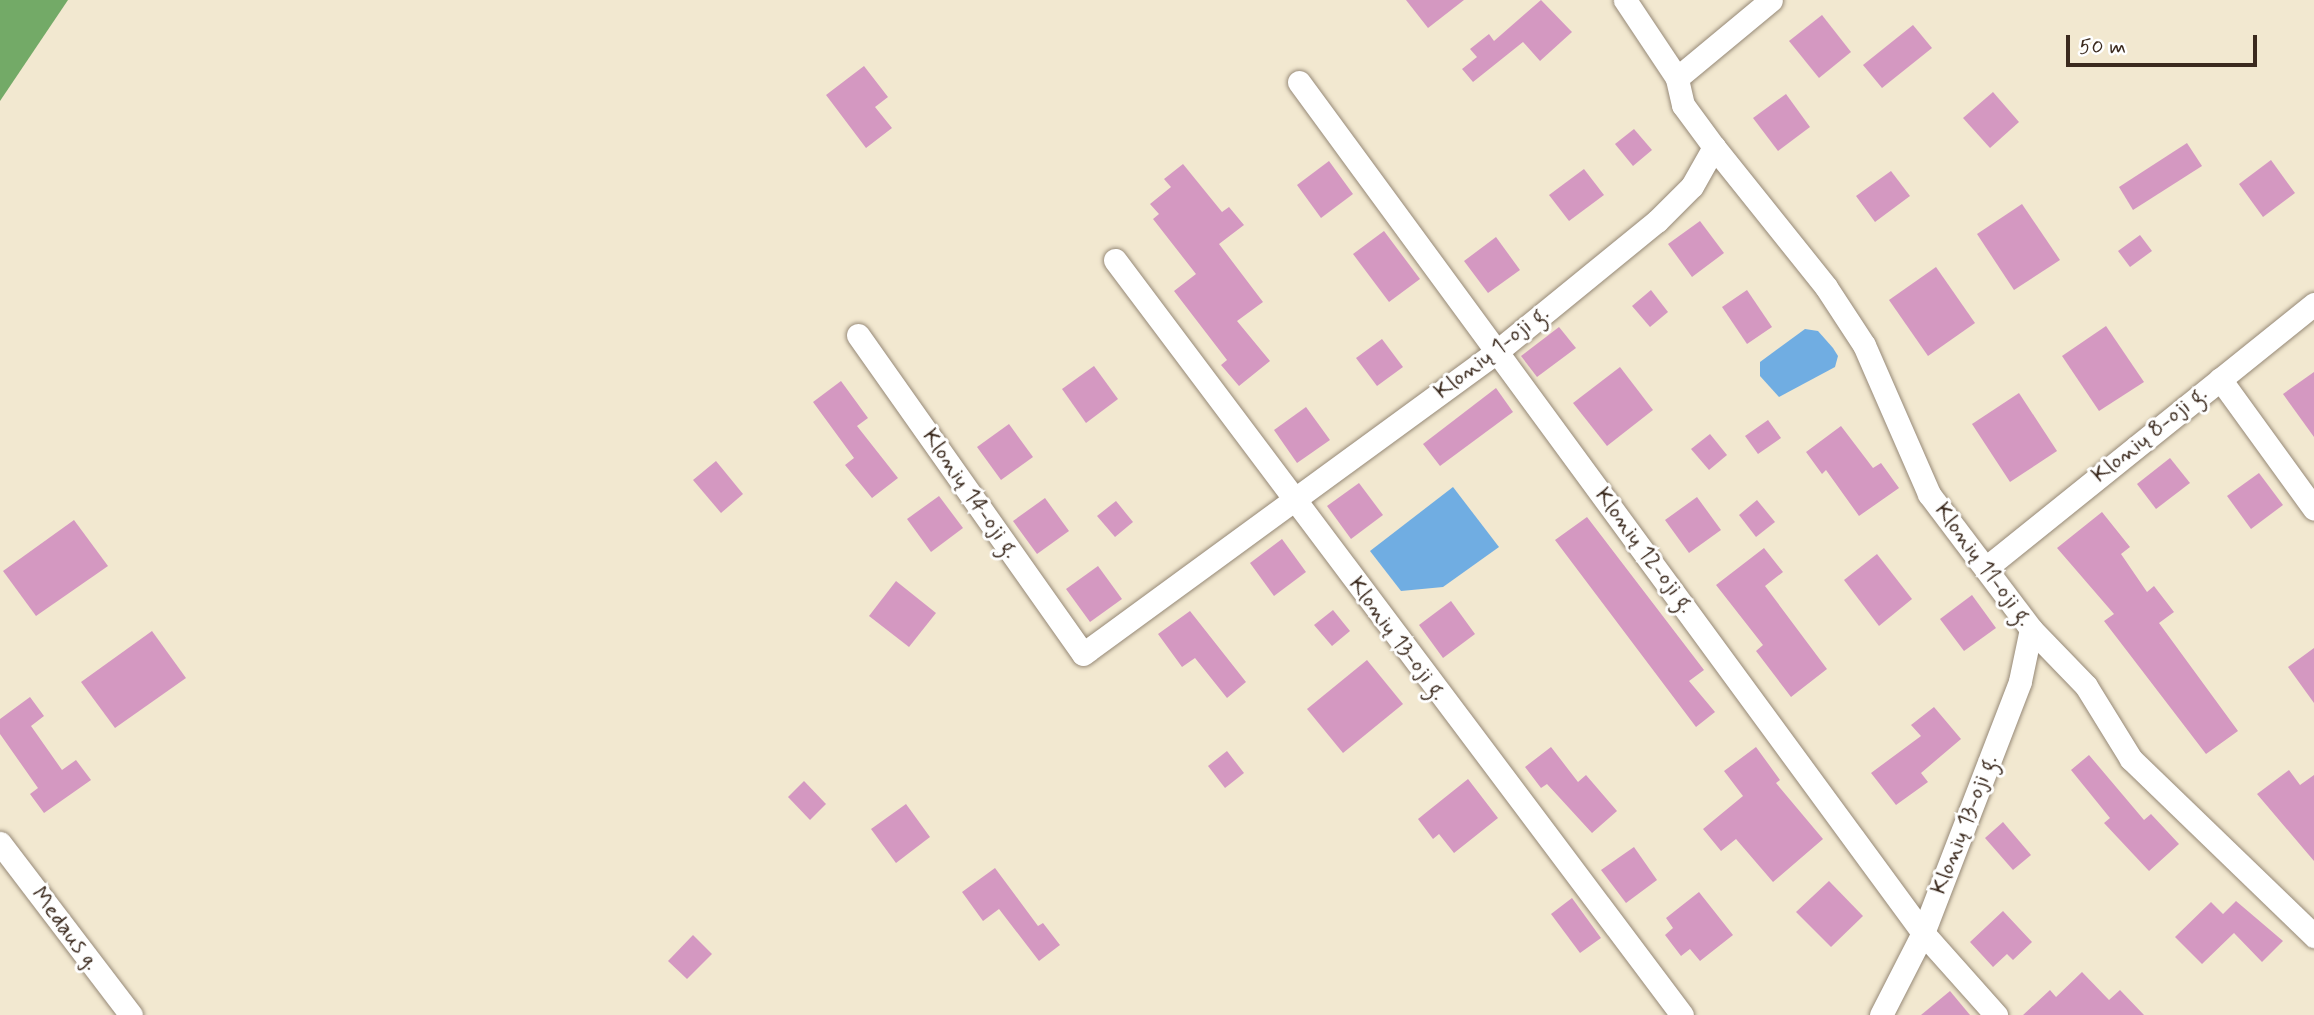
<!DOCTYPE html>
<html>
<head>
<meta charset="utf-8">
<style>
	body { margin:0 }
	#map { position:relative; width:2314px; height:1015px; overflow:hidden; background:#f2e8d0; font-family:Mynerve,sans-serif }
	div>[style] { position:absolute }
	[style*='--x'] { left:calc(var(--x)*1px); top:calc(var(--y)*1px); width:calc(var(--w)*1px); rotate:calc(var(--a)*1deg) }
	.forest>* { inset:0; background:#73aa67 }
	.water>* { inset:0; background:#70ade2 }
	.building>* { inset:0; background:#d498c1 }
	.roads { filter:drop-shadow(0 0 2px #968977) drop-shadow(0 0 2px #968977) }
	.minor>* { height:23px; margin:-11.5px; padding:0 11.5px; transform-origin:11.5px; border-radius:11.5px; background:#fff }
	span { translate:-50% -50%; white-space:nowrap; text-align:center; line-height:1.15; -webkit-text-stroke:6px #fff; paint-order:stroke }
	.street-label { font-size:23px; color:#3b2a1e }
	.scale { position:absolute; left:2066px; top:35px; width:191px; height:32px; box-sizing:border-box; border:4px solid #3b2a1e; border-top:0; padding-left:9px; font-size:21px; line-height:24px; white-space:nowrap; color:#3b2a1e; -webkit-text-stroke:5px #fff; paint-order:stroke }
</style>
</head>
<body>
<div id="map">
	<div class="forest">
		<i style="clip-path:polygon(0 0,68px 0,0 101px)"></i>
	</div>
	<div class="water">
		<i style="clip-path:polygon(1805px 329px,1818px 331px,1833px 348px,1838px 356px,1835px 367px,1779px 397px,1760px 376px,1760px 362px)"></i>
		<i style="clip-path:polygon(1453px 487px,1499px 547px,1443px 587px,1401px 591px,1370px 551px)"></i>
	</div>
	<div class="building">
		<i style="clip-path:polygon(1406px 0,1464px 0,1428px 28px)"></i>
		<i style="clip-path:polygon(1541px 0,1572px 32px,1540px 61px,1523px 42px,1473px 82px,1462px 69px,1477px 57px,1470px 49px,1489px 34px,1494px 41px)"></i>
		<i style="clip-path:polygon(1822px 15px,1851px 52px,1819px 78px,1789px 41px)"></i>
		<i style="clip-path:polygon(1913px 25px,1932px 48px,1882px 88px,1863px 65px)"></i>
		<i style="clip-path:polygon(864px 66px,888px 97px,875px 107px,892px 128px,866px 148px,826px 95px)"></i>
		<i style="clip-path:polygon(1993px 92px,2019px 122px,1990px 148px,1963px 118px)"></i>
		<i style="clip-path:polygon(1786px 94px,1810px 127px,1778px 151px,1753px 118px)"></i>
		<i style="clip-path:polygon(1634px 129px,1652px 150px,1633px 166px,1615px 144px)"></i>
		<i style="clip-path:polygon(2187px 143px,2202px 166px,2133px 210px,2119px 187px)"></i>
		<i style="clip-path:polygon(2271px 160px,2295px 193px,2263px 217px,2239px 184px)"></i>
		<i style="clip-path:polygon(1329px 161px,1353px 194px,1321px 218px,1297px 185px)"></i>
		<i style="clip-path:polygon(1183px 164px,1222px 212px,1229px 207px,1244px 225px,1219px 244px,1263px 302px,1237px 321px,1270px 361px,1239px 386px,1221px 365px,1227px 360px,1174px 291px,1196px 274px,1153px 219px,1159px 214px,1150px 204px,1171px 187px,1164px 179px)"></i>
		<i style="clip-path:polygon(1584px 169px,1604px 195px,1569px 221px,1549px 195px)"></i>
		<i style="clip-path:polygon(1891px 171px,1910px 196px,1875px 222px,1856px 196px)"></i>
		<i style="clip-path:polygon(2022px 204px,2060px 260px,2014px 290px,1977px 234px)"></i>
		<i style="clip-path:polygon(1700px 221px,1724px 253px,1692px 277px,1668px 244px)"></i>
		<i style="clip-path:polygon(1384px 231px,1420px 279px,1389px 302px,1353px 254px)"></i>
		<i style="clip-path:polygon(2140px 235px,2152px 251px,2130px 267px,2118px 251px)"></i>
		<i style="clip-path:polygon(1496px 237px,1520px 270px,1488px 293px,1464px 261px)"></i>
		<i style="clip-path:polygon(1936px 267px,1975px 323px,1928px 356px,1889px 300px)"></i>
		<i style="clip-path:polygon(1651px 290px,1668px 312px,1650px 327px,1632px 306px)"></i>
		<i style="clip-path:polygon(1747px 290px,1772px 327px,1747px 344px,1722px 307px)"></i>
		<i style="clip-path:polygon(2106px 326px,2144px 382px,2099px 411px,2062px 356px)"></i>
		<i style="clip-path:polygon(1559px 327px,1576px 348px,1537px 377px,1521px 356px)"></i>
		<i style="clip-path:polygon(1382px 339px,1403px 367px,1377px 386px,1356px 358px)"></i>
		<i style="clip-path:polygon(1094px 366px,1118px 399px,1086px 423px,1062px 389px)"></i>
		<i style="clip-path:polygon(1620px 367px,1653px 410px,1607px 446px,1573px 403px)"></i>
		<i style="clip-path:polygon(2314px 372px,2314px 437px,2283px 394px)"></i>
		<i style="clip-path:polygon(841px 381px,868px 418px,857px 426px,898px 478px,872px 498px,845px 465px,854px 458px,813px 402px)"></i>
		<i style="clip-path:polygon(1496px 388px,1513px 412px,1440px 466px,1423px 444px)"></i>
		<i style="clip-path:polygon(2019px 393px,2057px 451px,2010px 482px,1972px 424px)"></i>
		<i style="clip-path:polygon(1306px 407px,1330px 440px,1297px 463px,1274px 430px)"></i>
		<i style="clip-path:polygon(1768px 420px,1781px 438px,1758px 454px,1745px 436px)"></i>
		<i style="clip-path:polygon(1009px 424px,1033px 457px,1001px 480px,977px 447px)"></i>
		<i style="clip-path:polygon(1841px 426px,1873px 468px,1881px 463px,1899px 488px,1859px 516px,1826px 470px,1822px 474px,1806px 452px)"></i>
		<i style="clip-path:polygon(1710px 434px,1727px 455px,1709px 470px,1691px 449px)"></i>
		<i style="clip-path:polygon(2170px 458px,2190px 483px,2156px 509px,2137px 484px)"></i>
		<i style="clip-path:polygon(716px 461px,743px 494px,721px 513px,693px 480px)"></i>
		<i style="clip-path:polygon(2259px 473px,2283px 505px,2251px 529px,2227px 496px)"></i>
		<i style="clip-path:polygon(1359px 483px,1383px 515px,1351px 539px,1327px 506px)"></i>
		<i style="clip-path:polygon(939px 496px,963px 528px,931px 552px,907px 519px)"></i>
		<i style="clip-path:polygon(1697px 497px,1721px 530px,1689px 553px,1665px 520px)"></i>
		<i style="clip-path:polygon(1045px 498px,1069px 531px,1037px 554px,1013px 521px)"></i>
		<i style="clip-path:polygon(1757px 500px,1775px 522px,1756px 537px,1739px 515px)"></i>
		<i style="clip-path:polygon(1116px 501px,1133px 522px,1115px 537px,1097px 516px)"></i>
		<i style="clip-path:polygon(2102px 512px,2130px 547px,2121px 554px,2147px 592px,2154px 586px,2174px 612px,2159px 623px,2238px 731px,2206px 754px,2104px 621px,2114px 614px,2057px 548px)"></i>
		<i style="clip-path:polygon(1587px 517px,1704px 670px,1689px 681px,1715px 712px,1696px 727px,1555px 540px)"></i>
		<i style="clip-path:polygon(74px 520px,108px 566px,36px 616px,3px 571px)"></i>
		<i style="clip-path:polygon(1282px 539px,1306px 572px,1274px 596px,1250px 563px)"></i>
		<i style="clip-path:polygon(1764px 548px,1783px 572px,1765px 586px,1827px 669px,1791px 697px,1756px 651px,1763px 645px,1716px 585px)"></i>
		<i style="clip-path:polygon(1877px 554px,1912px 599px,1879px 626px,1844px 580px)"></i>
		<i style="clip-path:polygon(1098px 566px,1122px 599px,1090px 622px,1066px 589px)"></i>
		<i style="clip-path:polygon(896px 581px,936px 613px,909px 647px,869px 616px)"></i>
		<i style="clip-path:polygon(1972px 595px,1996px 628px,1964px 651px,1940px 619px)"></i>
		<i style="clip-path:polygon(1451px 601px,1475px 634px,1443px 658px,1419px 625px)"></i>
		<i style="clip-path:polygon(1333px 610px,1350px 631px,1332px 646px,1314px 625px)"></i>
		<i style="clip-path:polygon(1190px 611px,1246px 682px,1227px 698px,1195px 658px,1182px 667px,1158px 634px)"></i>
		<i style="clip-path:polygon(152px 631px,186px 678px,115px 728px,81px 682px)"></i>
		<i style="clip-path:polygon(2314px 648px,2314px 703px,2288px 667px)"></i>
		<i style="clip-path:polygon(1367px 660px,1403px 704px,1343px 753px,1307px 709px)"></i>
		<i style="clip-path:polygon(30px 697px,44px 716px,31px 726px,62px 770px,76px 760px,91px 780px,44px 813px,30px 794px,38px 788px,0 734px,0 719px)"></i>
		<i style="clip-path:polygon(1934px 707px,1961px 739px,1921px 773px,1928px 782px,1896px 805px,1871px 773px,1921px 736px,1911px 725px)"></i>
		<i style="clip-path:polygon(1551px 747px,1578px 782px,1586px 775px,1617px 811px,1592px 833px,1547px 784px,1541px 788px,1525px 767px)"></i>
		<i style="clip-path:polygon(1756px 747px,1780px 780px,1776px 783px,1823px 839px,1773px 882px,1736px 839px,1721px 851px,1703px 829px,1743px 796px,1724px 771px)"></i>
		<i style="clip-path:polygon(1227px 751px,1244px 773px,1225px 788px,1208px 766px)"></i>
		<i style="clip-path:polygon(2089px 755px,2144px 820px,2151px 814px,2179px 844px,2149px 871px,2104px 823px,2110px 818px,2071px 770px)"></i>
		<i style="clip-path:polygon(2289px 770px,2300px 785px,2314px 775px,2314px 861px,2257px 794px)"></i>
		<i style="clip-path:polygon(1468px 779px,1498px 818px,1454px 853px,1439px 834px,1433px 839px,1418px 819px)"></i>
		<i style="clip-path:polygon(804px 781px,826px 804px,810px 820px,788px 797px)"></i>
		<i style="clip-path:polygon(906px 804px,930px 837px,896px 863px,871px 829px)"></i>
		<i style="clip-path:polygon(2003px 822px,2031px 855px,2013px 870px,1985px 838px)"></i>
		<i style="clip-path:polygon(1634px 847px,1657px 880px,1626px 903px,1601px 870px)"></i>
		<i style="clip-path:polygon(995px 868px,1038px 926px,1043px 923px,1060px 945px,1039px 961px,999px 909px,983px 921px,962px 892px)"></i>
		<i style="clip-path:polygon(1829px 881px,1863px 916px,1831px 947px,1796px 912px)"></i>
		<i style="clip-path:polygon(1699px 892px,1733px 935px,1700px 961px,1690px 949px,1681px 956px,1665px 935px,1673px 928px,1666px 918px)"></i>
		<i style="clip-path:polygon(1572px 898px,1601px 938px,1580px 953px,1551px 914px)"></i>
		<i style="clip-path:polygon(2236px 901px,2283px 941px,2262px 962px,2234px 933px,2202px 964px,2175px 937px,2211px 902px,2223px 914px)"></i>
		<i style="clip-path:polygon(2003px 911px,2032px 942px,2013px 960px,2007px 954px,1993px 967px,1970px 942px)"></i>
		<i style="clip-path:polygon(693px 935px,712px 954px,687px 979px,668px 961px)"></i>
		<i style="clip-path:polygon(2082px 972px,2109px 1000px,2120px 990px,2144px 1015px,2023px 1015px,2050px 990px,2056px 997px)"></i>
		<i style="clip-path:polygon(1950px 991px,1970px 1015px,1921px 1015px)"></i>
	</div>
	<div class="roads">
		<div class="minor">
			<i style="--x:1625;--y:0;--w:94;--a:56.3"></i>
			<i style="--x:1299;--y:82;--w:1055;--a:53.75"></i>
			<i style="--x:1923;--y:933;--w:110;--a:48.3"></i>
			<i style="--x:1714;--y:147;--w:179;--a:51.3"></i>
			<i style="--x:1826;--y:287;--w:69;--a:56.8"></i>
			<i style="--x:1864;--y:345;--w:163;--a:66.4"></i>
			<i style="--x:1929;--y:494;--w:169;--a:52.9"></i>
			<i style="--x:2031;--y:629;--w:79;--a:46"></i>
			<i style="--x:2086;--y:686;--w:86;--a:58.3"></i>
			<i style="--x:2131;--y:759;--w:255;--a:44"></i>
			<i style="--x:1115;--y:260;--w:944;--a:53.09"></i>
			<i style="--x:858;--y:335;--w:390;--a:54.8"></i>
			<i style="--x:1083;--y:654;--w:510;--a:-36.15"></i>
			<i style="--x:1495;--y:353;--w:209;--a:-39.2"></i>
			<i style="--x:1657;--y:221;--w:49;--a:-45"></i>
			<i style="--x:1692;--y:186;--w:45;--a:-60.6"></i>
			<i style="--x:1714;--y:147;--w:52;--a:-126.4"></i>
			<i style="--x:1683;--y:105;--w:28;--a:-103"></i>
			<i style="--x:1677;--y:78;--w:122;--a:-39.7"></i>
			<i style="--x:2220;--y:379;--w:160;--a:54.1"></i>
			<i style="--x:1987;--y:567;--w:420;--a:-38.8"></i>
			<i style="--x:0;--y:843;--w:216;--a:52.7"></i>
			<i style="--x:1881;--y:1015;--w:92;--a:-62.9"></i>
			<i style="--x:1923;--y:933;--w:270;--a:-68.9"></i>
			<i style="--x:2020;--y:681;--w:53;--a:-78.1"></i>
		</div>
	</div>
	<div class="street-label">
		<span style="left:1492px;top:353px;rotate:-38deg">Klonių 1-oji g.</span>
		<span style="left:2150px;top:435px;rotate:-39deg">Klonių 8-oji g.</span>
		<span style="left:970px;top:494px;rotate:55deg">Klonių 14-oji g.</span>
		<span style="left:1644px;top:551px;rotate:53deg">Klonių 12-oji g.</span>
		<span style="left:1983px;top:565px;rotate:53deg">Klonių 11-oji g.</span>
		<span style="left:1397px;top:639px;rotate:53deg">Klonių 13-oji g.</span>
		<span style="left:1965px;top:825px;rotate:-69deg">Klonių 13-oji g.</span>
		<span style="left:65px;top:929px;rotate:53deg">Medaus g.</span>
	</div>
	<div class="scale">50 m</div>
</div>
</body>
</html>
